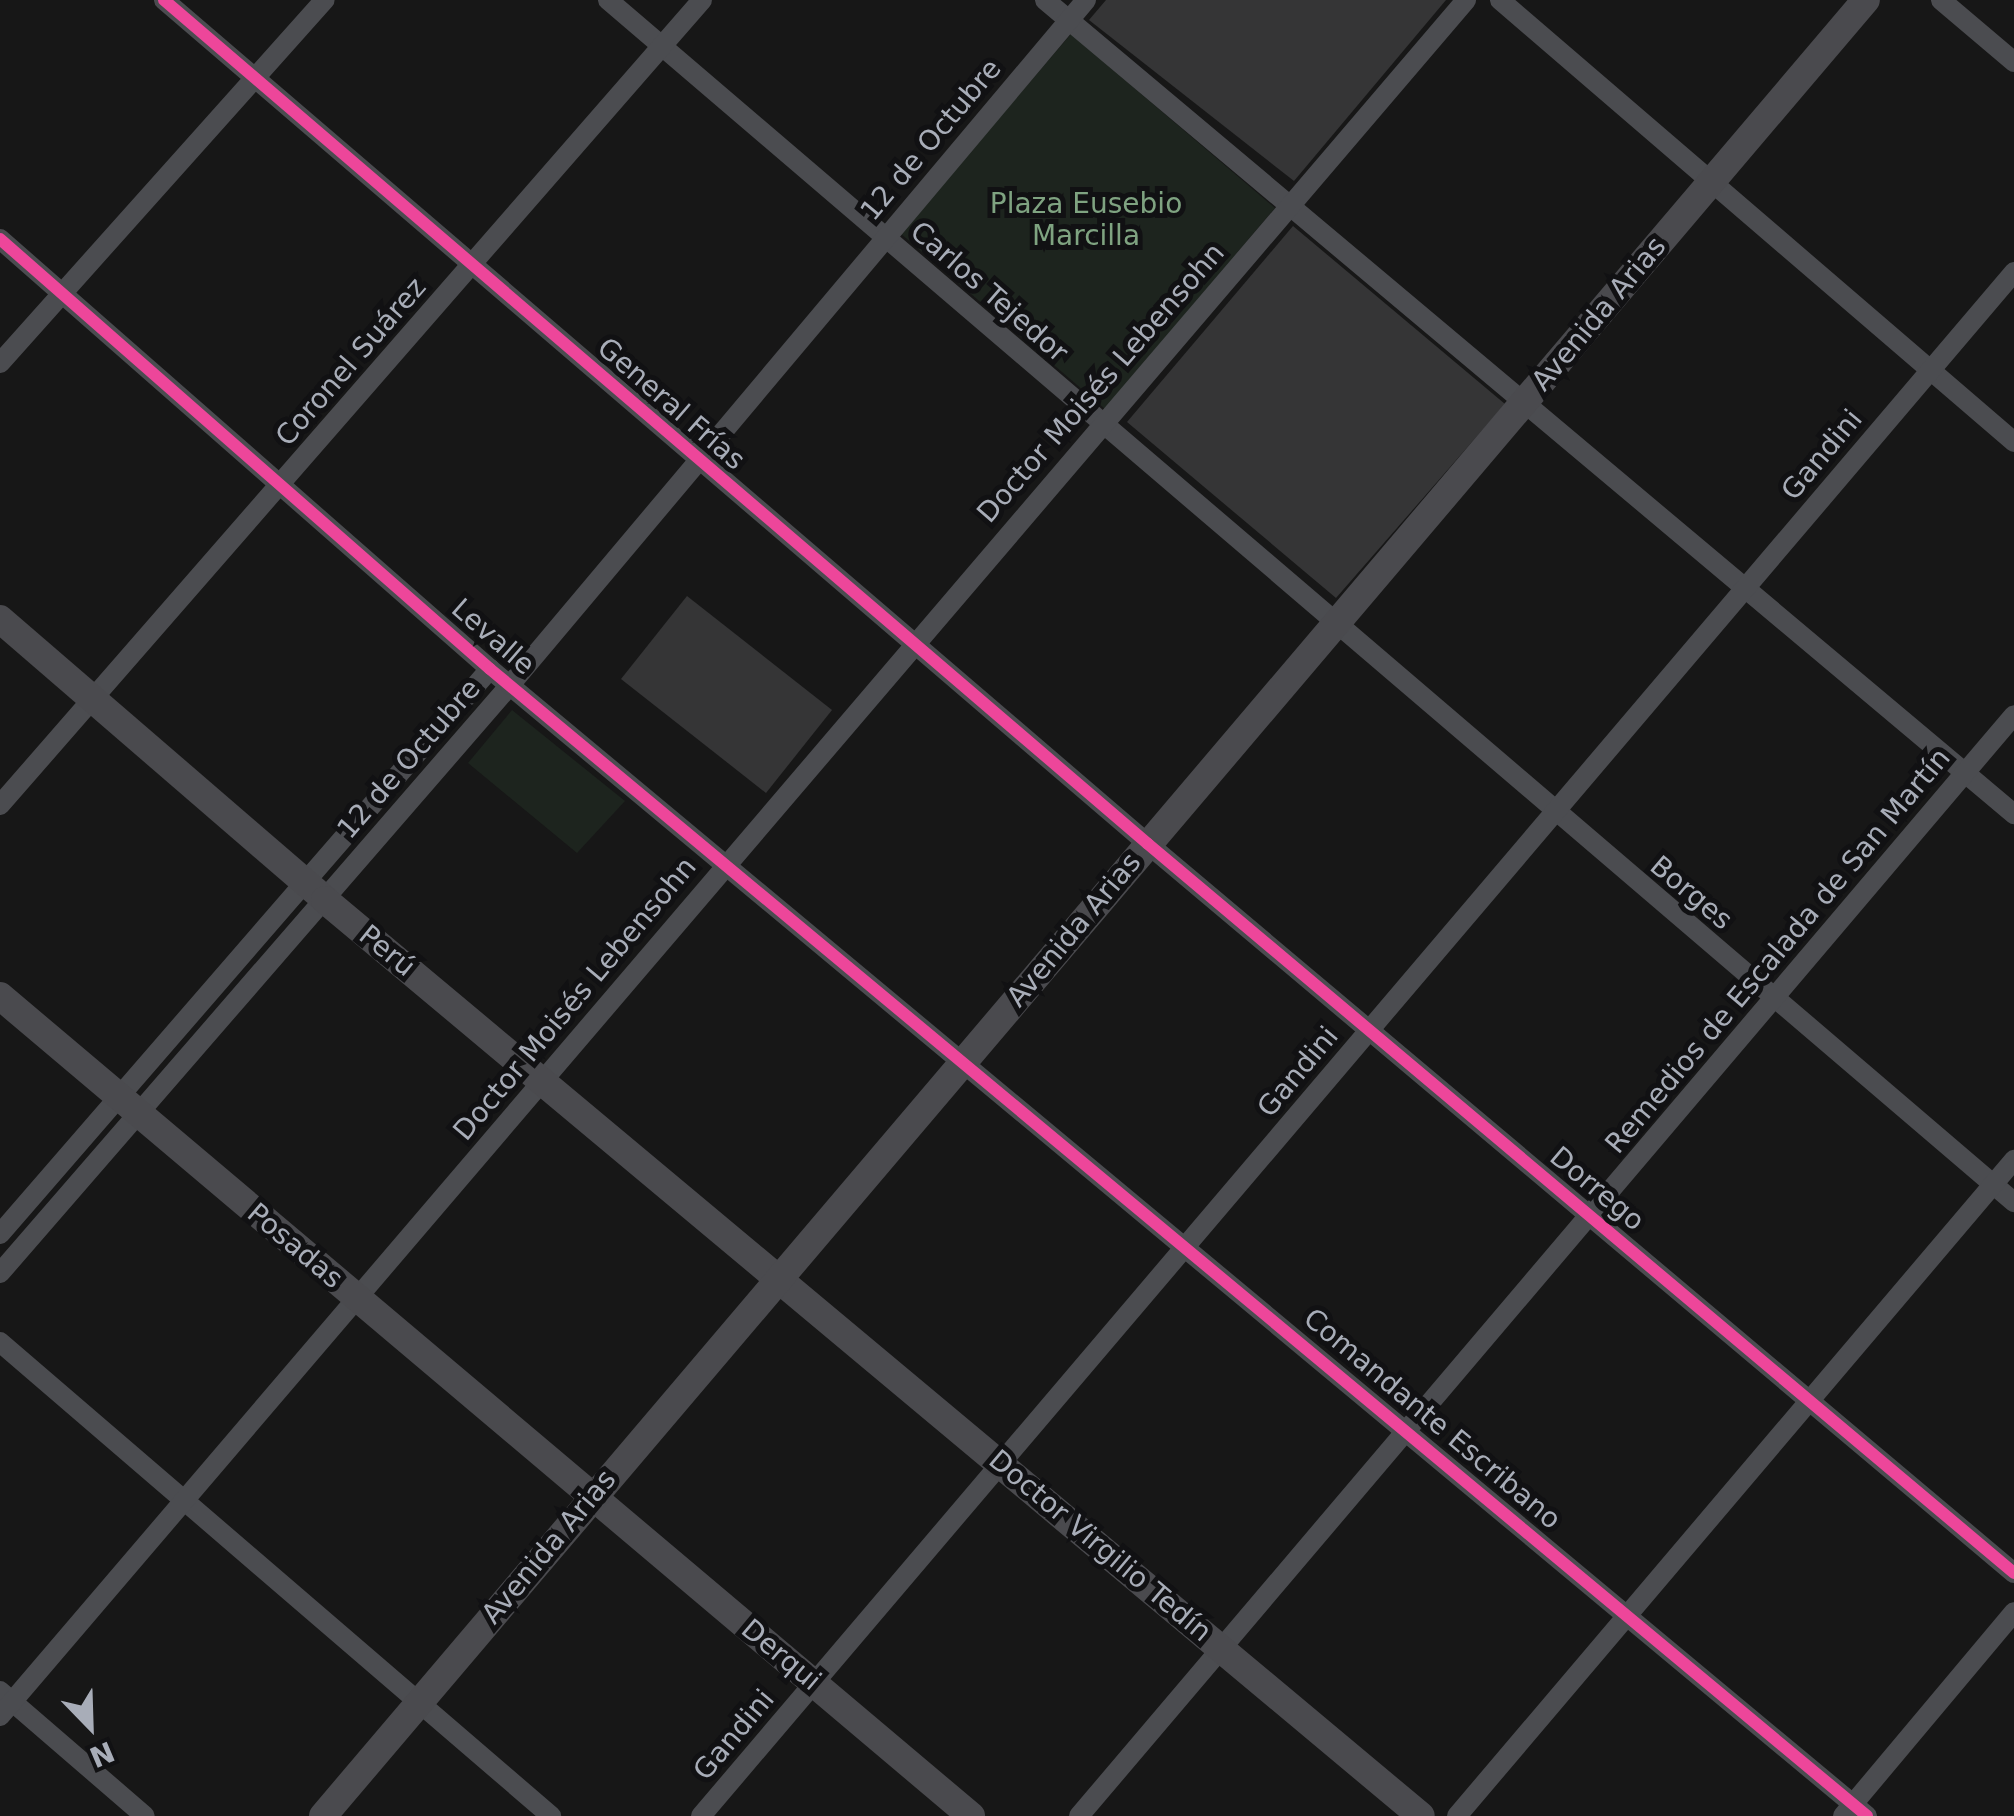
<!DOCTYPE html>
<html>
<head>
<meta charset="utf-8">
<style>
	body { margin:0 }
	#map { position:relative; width:2014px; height:1816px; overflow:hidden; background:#171717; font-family:"DejaVu Sans",sans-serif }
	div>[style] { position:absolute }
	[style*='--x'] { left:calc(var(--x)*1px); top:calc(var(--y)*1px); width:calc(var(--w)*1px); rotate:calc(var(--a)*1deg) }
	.green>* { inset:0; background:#1d241e }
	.building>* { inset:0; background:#353536 }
	.street>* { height:20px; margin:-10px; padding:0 10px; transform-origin:10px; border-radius:10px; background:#4b4c50 }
	.secondary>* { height:28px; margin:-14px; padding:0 14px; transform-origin:14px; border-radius:14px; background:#4a4a4e }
	.cycleway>* { height:12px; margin:-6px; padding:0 6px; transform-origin:6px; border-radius:6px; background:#ed469a }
	span { translate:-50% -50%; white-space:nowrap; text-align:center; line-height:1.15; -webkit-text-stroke:10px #111113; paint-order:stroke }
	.street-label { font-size:28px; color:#a8adb8 }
	.park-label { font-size:28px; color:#7fa381 }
	.north { position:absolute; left:40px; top:1676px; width:100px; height:100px; -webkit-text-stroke:8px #111113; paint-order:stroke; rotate:157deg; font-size:28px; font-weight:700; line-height:40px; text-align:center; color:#a8adb8 }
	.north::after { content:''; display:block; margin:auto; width:35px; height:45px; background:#a8adb8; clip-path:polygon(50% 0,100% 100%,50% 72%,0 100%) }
</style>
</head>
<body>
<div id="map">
	<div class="green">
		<i style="clip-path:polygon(1071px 34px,1275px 208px,1105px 409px,900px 233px)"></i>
		<i style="clip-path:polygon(512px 710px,625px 801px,577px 853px,468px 763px)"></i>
	</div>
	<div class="building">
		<i style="clip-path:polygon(1106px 0,1446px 0,1294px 181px,1089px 20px)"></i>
		<i style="clip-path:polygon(1293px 226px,1505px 404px,1336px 598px,1127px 422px)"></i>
		<i style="clip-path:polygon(687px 596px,832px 710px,766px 793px,621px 679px)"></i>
	</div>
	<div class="street">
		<i style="--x:164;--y:0;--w:1296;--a:40.62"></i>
		<i style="--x:1148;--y:844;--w:1132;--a:40.09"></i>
		<i style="--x:608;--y:0;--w:1850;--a:40.53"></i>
		<i style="--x:1045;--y:0;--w:1266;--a:40.03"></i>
		<i style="--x:1500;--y:0;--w:678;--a:40.69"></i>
		<i style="--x:1941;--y:0;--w:96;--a:40.3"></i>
		<i style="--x:0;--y:239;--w:652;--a:41.27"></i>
		<i style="--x:490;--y:669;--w:1792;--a:39.79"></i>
		<i style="--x:0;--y:363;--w:487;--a:-48.2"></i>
		<i style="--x:0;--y:805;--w:1068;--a:-48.91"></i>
		<i style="--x:0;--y:1234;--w:748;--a:-49.07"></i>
		<i style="--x:0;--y:1273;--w:778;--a:-49.06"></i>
		<i style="--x:510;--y:685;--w:895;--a:-49.94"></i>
		<i style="--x:0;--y:1342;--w:727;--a:40.7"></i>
		<i style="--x:0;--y:1691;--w:191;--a:40.8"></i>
		<i style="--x:0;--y:1716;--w:2257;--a:-49.49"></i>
		<i style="--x:701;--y:1816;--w:2027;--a:-49.62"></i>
		<i style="--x:1079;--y:1816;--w:1444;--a:-49.66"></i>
		<i style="--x:1457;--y:1816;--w:861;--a:-49.67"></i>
		<i style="--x:1843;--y:1816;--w:266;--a:-50"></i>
	</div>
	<div class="secondary">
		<i style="--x:0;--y:619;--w:430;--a:40.8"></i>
		<i style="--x:325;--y:900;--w:1428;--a:39.89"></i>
		<i style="--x:0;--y:996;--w:1271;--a:40.18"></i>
		<i style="--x:323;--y:1816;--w:2383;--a:-49.65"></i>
	</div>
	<div class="cycleway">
		<i style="--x:164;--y:0;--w:1296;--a:40.62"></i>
		<i style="--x:1148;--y:844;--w:1132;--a:40.09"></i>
		<i style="--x:0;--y:239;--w:652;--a:41.27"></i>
		<i style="--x:490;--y:669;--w:1792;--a:39.79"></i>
	</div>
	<div class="street-label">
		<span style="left:931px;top:140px;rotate:-50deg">12 de Octubre</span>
		<span style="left:989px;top:292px;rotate:41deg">Carlos Tejedor</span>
		<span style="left:1599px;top:314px;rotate:-50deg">Avenida Arias</span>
		<span style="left:351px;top:362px;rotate:-49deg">Coronel Suárez</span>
		<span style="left:1101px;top:383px;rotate:-49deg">Doctor Moisés Lebensohn</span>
		<span style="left:671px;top:404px;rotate:41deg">General Frías</span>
		<span style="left:1822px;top:455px;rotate:-50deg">Gandini</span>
		<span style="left:493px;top:637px;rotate:41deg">Levalle</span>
		<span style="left:409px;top:759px;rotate:-49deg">12 de Octubre</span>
		<span style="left:1691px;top:893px;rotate:40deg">Borges</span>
		<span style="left:1074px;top:930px;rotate:-50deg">Avenida Arias</span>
		<span style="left:387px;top:951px;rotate:39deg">Perú</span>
		<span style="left:1778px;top:951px;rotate:-50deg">Remedios de Escalada de San Martín</span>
		<span style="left:575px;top:999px;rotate:-50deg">Doctor Moisés Lebensohn</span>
		<span style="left:1298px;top:1072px;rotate:-50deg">Gandini</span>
		<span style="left:1597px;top:1189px;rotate:40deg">Dorrego</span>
		<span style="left:295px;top:1246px;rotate:40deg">Posadas</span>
		<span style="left:1432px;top:1419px;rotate:40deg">Comandante Escribano</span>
		<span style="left:1100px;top:1546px;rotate:40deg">Doctor Virgilio Tedín</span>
		<span style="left:549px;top:1547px;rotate:-50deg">Avenida Arias</span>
		<span style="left:781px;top:1655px;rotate:40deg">Derqui</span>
		<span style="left:734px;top:1735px;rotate:-50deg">Gandini</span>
	</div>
	<div class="park-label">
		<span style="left:1086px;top:220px">Plaza Eusebio<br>Marcilla</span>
	</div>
	<div class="north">N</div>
</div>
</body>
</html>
